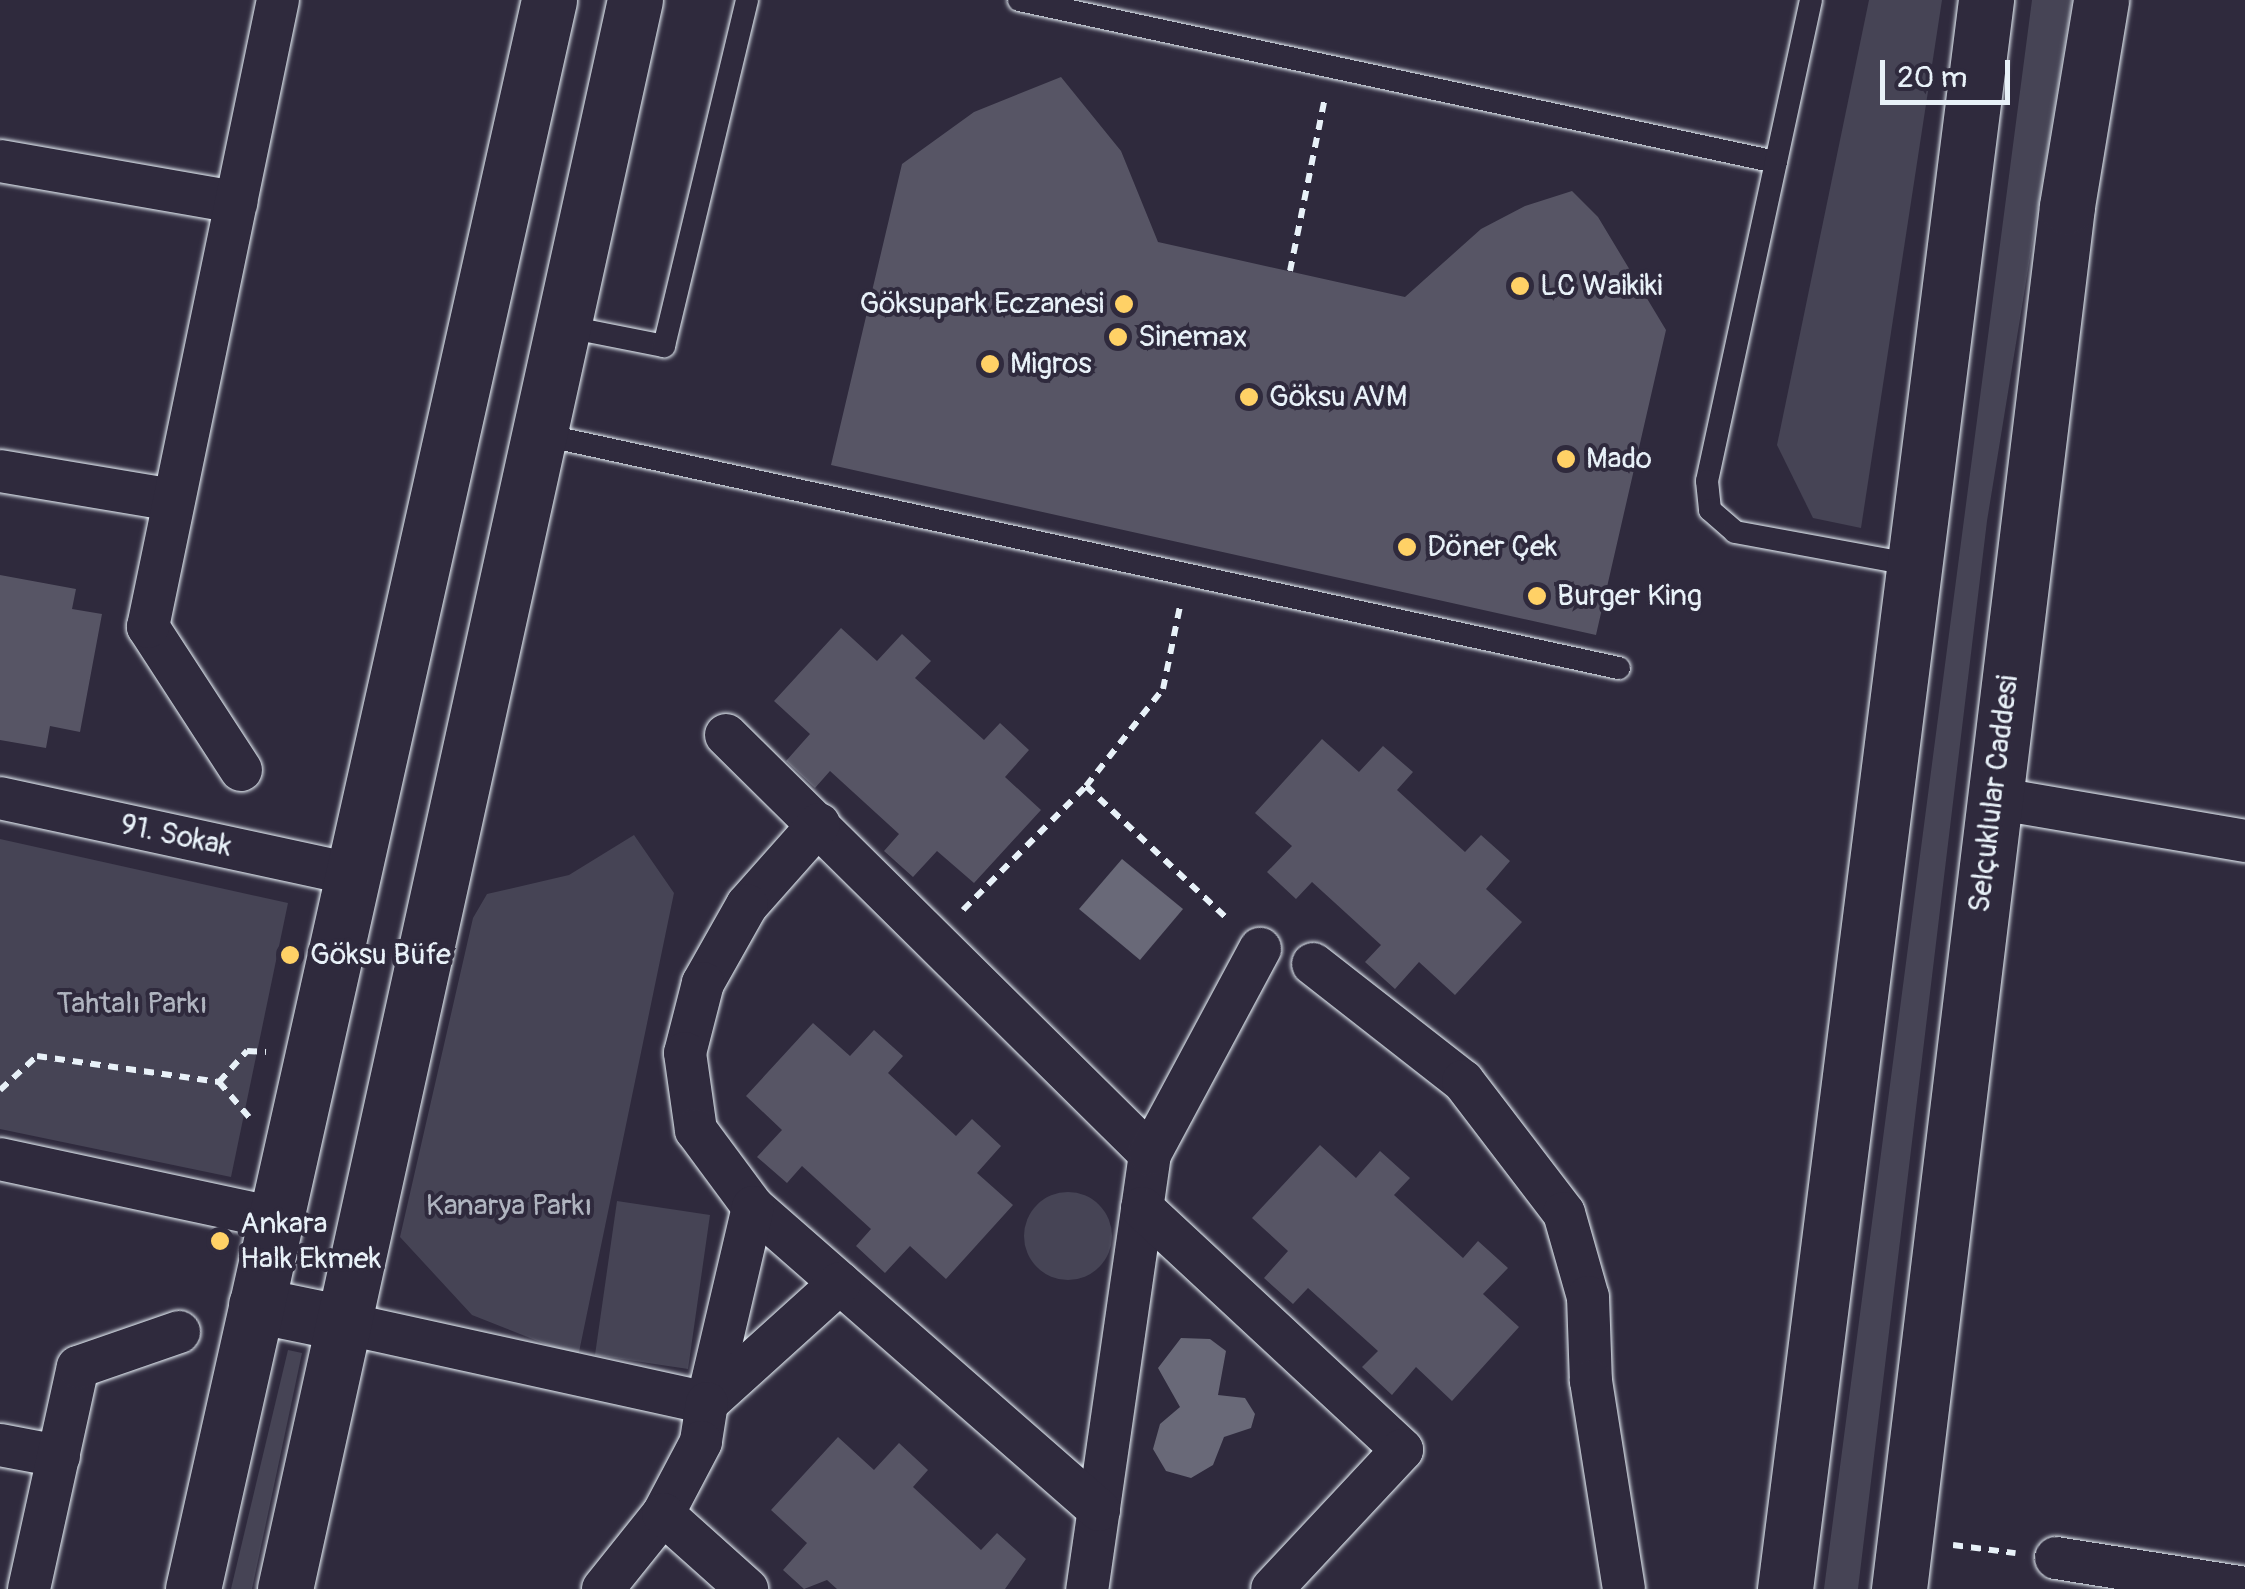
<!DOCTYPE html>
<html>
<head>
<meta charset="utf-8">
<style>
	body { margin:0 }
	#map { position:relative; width:2245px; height:1589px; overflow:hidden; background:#2f2a3d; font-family:Pangolin,sans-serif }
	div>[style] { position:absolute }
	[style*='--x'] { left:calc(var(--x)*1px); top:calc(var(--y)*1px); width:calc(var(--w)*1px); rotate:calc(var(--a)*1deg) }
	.green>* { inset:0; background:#464455 }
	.round { border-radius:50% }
	.water>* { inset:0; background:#696978 }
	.building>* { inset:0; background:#575565 }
	.path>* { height:6px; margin-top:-3px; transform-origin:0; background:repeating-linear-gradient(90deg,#e8f1f8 0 10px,transparent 0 18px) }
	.roads { filter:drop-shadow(0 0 2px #e8f1f8) drop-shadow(0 0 2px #e8f1f8) }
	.lane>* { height:22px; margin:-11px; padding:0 11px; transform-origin:11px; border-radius:11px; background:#2f2a3d }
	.street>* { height:42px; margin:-21px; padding:0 21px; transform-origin:21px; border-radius:21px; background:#2f2a3d }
	.secondary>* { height:55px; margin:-27.5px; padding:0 27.5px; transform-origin:27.5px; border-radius:27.5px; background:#2f2a3d }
	.dots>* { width:28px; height:28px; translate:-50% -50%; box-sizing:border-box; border:5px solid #2f2a3d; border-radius:50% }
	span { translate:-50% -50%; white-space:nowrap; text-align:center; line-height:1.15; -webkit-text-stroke:8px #2f2a3d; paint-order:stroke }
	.poi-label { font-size:30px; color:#e8f1f8 }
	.left { translate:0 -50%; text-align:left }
	.right { translate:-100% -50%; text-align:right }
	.street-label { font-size:30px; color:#e8f1f8 }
	.park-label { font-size:30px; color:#afb4bf }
	.scale { position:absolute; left:1880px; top:60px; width:130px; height:45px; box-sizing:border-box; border:5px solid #e8f1f8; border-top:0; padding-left:12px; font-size:30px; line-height:35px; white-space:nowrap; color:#e8f1f8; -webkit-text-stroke:8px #2f2a3d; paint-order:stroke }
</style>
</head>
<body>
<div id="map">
	<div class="green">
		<i style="clip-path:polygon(1869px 0,1942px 0,1861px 528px,1813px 518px,1777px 445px)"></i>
		<i style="clip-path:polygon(2032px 0,2072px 0,1987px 521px,1858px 1589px,1824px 1589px)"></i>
		<i style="clip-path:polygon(634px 835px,674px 893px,578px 1357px,472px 1315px,400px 1237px,473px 918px,487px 894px,569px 875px)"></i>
		<i style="clip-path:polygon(0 839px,288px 903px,231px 1177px,0 1129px)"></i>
		<i class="round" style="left:1024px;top:1192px;width:88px;height:88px"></i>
		<i style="clip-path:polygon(617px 1201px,710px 1215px,688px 1369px,595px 1355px)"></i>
		<i style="clip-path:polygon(288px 1350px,302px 1353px,252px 1589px,231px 1589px)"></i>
	</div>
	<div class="water">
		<i style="clip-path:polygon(1122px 859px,1183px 909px,1140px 960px,1079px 909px)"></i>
		<i style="clip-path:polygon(1181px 1338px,1210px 1339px,1226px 1351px,1218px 1395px,1245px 1398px,1255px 1414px,1251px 1428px,1224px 1437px,1213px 1465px,1191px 1478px,1166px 1471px,1153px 1449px,1160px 1424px,1180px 1407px,1158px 1368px)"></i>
	</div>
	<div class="building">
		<i style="clip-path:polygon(1061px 77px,1121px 151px,1158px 242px,1405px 297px,1481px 229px,1525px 206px,1572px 191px,1598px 217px,1666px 330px,1596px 635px,831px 465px,902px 164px,974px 112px)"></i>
		<i style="clip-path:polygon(0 575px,76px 589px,72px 609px,102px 614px,80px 732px,50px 726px,46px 748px,0 740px)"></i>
		<i style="clip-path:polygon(841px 628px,877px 661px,902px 634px,931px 661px,915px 678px,984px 740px,1000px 723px,1029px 750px,1005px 777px,1041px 810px,974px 883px,937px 851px,913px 877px,884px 851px,899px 834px,830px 771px,815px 788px,786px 761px,810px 734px,774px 701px)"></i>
		<i style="clip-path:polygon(1322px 739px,1359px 772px,1383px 746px,1413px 772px,1397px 790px,1465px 852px,1481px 835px,1510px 861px,1486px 889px,1522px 922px,1455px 995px,1419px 962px,1395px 989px,1365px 962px,1381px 945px,1346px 913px,1312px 882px,1296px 899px,1267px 872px,1292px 846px,1255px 813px)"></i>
		<i style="clip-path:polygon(813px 1023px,850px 1056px,874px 1030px,903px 1056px,888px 1073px,956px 1136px,972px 1119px,1001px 1146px,977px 1173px,1013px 1205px,946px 1279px,910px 1246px,885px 1273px,856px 1246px,871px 1229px,837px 1198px,802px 1166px,787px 1183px,757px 1157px,782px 1130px,746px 1096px)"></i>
		<i style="clip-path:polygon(1320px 1145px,1356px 1178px,1380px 1151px,1410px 1178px,1394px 1195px,1463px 1258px,1478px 1241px,1508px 1268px,1483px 1294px,1519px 1327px,1452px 1401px,1416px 1367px,1392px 1395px,1362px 1367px,1378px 1351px,1308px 1288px,1293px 1304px,1264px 1278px,1288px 1251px,1252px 1218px)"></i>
		<i style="clip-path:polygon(838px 1437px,874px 1470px,899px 1443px,928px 1470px,913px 1487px,981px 1550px,997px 1533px,1026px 1559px,1005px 1589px,837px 1589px,827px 1580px,804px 1589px,783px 1570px,807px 1543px,771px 1510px)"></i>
	</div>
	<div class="path">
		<i style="--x:1290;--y:271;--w:177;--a:-78.6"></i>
		<i style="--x:1086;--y:786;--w:124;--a:-51.6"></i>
		<i style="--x:1163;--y:689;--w:85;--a:-78.4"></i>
		<i style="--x:963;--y:910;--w:175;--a:-45.2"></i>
		<i style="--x:1086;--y:786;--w:197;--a:43.2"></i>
		<i style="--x:219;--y:1082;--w:46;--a:49.4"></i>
		<i style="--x:0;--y:1090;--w:50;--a:-42.6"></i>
		<i style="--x:37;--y:1056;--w:184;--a:8.1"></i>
		<i style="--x:219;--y:1082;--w:42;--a:-47.9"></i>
		<i style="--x:247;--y:1051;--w:19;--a:3"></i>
		<i style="--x:1953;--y:1545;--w:63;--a:7.4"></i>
	</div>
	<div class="roads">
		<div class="lane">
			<i style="--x:1019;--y:0;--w:774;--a:12.08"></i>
			<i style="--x:1811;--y:0;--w:492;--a:102.2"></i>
			<i style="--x:1707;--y:481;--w:29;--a:84"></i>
			<i style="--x:1710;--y:510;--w:33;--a:41"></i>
			<i style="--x:1735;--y:532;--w:182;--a:10.4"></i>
			<i style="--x:563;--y:326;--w:103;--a:11.2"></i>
			<i style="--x:664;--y:346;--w:356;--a:-76.5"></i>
			<i style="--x:539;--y:434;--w:1105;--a:12.23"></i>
		</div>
		<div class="street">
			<i style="--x:0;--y:161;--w:240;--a:9.9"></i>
			<i style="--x:0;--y:471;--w:176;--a:9.5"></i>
			<i style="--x:726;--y:735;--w:596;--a:44.66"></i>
			<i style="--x:1150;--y:1154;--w:440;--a:98.2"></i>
			<i style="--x:241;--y:770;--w:171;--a:-123"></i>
			<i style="--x:148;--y:627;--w:640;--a:-78.29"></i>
			<i style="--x:0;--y:798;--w:361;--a:12.2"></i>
			<i style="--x:1994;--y:798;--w:255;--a:9.7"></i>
			<i style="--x:819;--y:824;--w:108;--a:131.6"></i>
			<i style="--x:747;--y:905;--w:90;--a:119.4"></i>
			<i style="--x:703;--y:983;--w:72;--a:104.4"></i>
			<i style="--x:685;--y:1053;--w:78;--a:81.9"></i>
			<i style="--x:696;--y:1130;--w:96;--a:53.5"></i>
			<i style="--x:753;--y:1207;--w:460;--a:41.2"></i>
			<i style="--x:1313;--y:964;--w:190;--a:38"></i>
			<i style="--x:1463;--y:1081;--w:166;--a:52.6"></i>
			<i style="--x:1564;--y:1213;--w:87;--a:74.1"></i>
			<i style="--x:1588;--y:1297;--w:84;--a:88"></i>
			<i style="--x:1591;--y:1381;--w:211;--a:81"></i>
			<i style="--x:1150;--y:1154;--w:233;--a:-61.8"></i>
			<i style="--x:0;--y:1159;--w:282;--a:12.1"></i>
			<i style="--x:753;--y:1207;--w:201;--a:103.2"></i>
			<i style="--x:707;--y:1403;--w:179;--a:-42.1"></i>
			<i style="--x:1142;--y:1208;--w:355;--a:42.9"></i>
			<i style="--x:1402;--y:1450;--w:190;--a:133.1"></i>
			<i style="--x:343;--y:1323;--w:373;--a:12.4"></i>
			<i style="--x:707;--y:1403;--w:39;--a:99"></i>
			<i style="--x:701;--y:1442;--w:81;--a:117.8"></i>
			<i style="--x:663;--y:1514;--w:96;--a:128.7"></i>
			<i style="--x:0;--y:1445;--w:60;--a:10.6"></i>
			<i style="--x:663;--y:1514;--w:113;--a:41.8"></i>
			<i style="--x:2056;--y:1558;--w:191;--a:9"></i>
			<i style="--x:29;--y:1589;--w:227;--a:-77.6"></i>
			<i style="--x:78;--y:1367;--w:107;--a:-19.1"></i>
		</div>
		<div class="secondary">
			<i style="--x:256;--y:1305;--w:89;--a:11.7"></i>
			<i style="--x:193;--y:1589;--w:1628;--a:-77.37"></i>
			<i style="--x:285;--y:1589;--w:1627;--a:-77.58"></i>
			<i style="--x:1785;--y:1589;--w:1602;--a:-82.79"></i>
			<i style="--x:1899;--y:1589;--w:1393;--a:-83.07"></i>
			<i style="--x:2067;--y:206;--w:209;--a:-80.6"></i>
		</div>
	</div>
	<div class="dots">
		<i style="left:1520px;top:286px;background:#ffd166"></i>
		<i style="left:1124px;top:304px;background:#ffd166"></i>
		<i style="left:1118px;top:337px;background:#ffd166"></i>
		<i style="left:990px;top:364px;background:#ffd166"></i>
		<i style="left:1249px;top:397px;background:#ffd166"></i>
		<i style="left:1566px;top:459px;background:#ffd166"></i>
		<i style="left:1407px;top:547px;background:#ffd166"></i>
		<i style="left:1537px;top:596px;background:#ffd166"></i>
		<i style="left:290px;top:955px;background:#ffd166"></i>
		<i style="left:220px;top:1241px;background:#ffd166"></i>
	</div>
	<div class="poi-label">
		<span class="left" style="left:1540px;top:286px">LC Waikiki</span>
		<span class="right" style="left:1104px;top:304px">Göksupark Eczanesi</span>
		<span class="left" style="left:1138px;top:337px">Sinemax</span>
		<span class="left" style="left:1010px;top:364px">Migros</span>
		<span class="left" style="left:1269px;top:397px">Göksu AVM</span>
		<span class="left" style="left:1586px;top:459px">Mado</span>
		<span class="left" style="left:1427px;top:547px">Döner Çek</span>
		<span class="left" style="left:1557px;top:596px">Burger King</span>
		<span class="left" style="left:310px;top:955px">Göksu Büfe</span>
		<span class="left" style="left:240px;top:1241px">Ankara<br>Halk Ekmek</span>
	</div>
	<div class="street-label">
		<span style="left:1994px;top:794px;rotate:-83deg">Selçuklular Caddesi</span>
		<span style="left:176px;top:836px;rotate:12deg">91. Sokak</span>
	</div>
	<div class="park-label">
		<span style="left:132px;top:1004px">Tahtalı Parkı</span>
		<span style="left:509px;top:1206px">Kanarya Parkı</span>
	</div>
	<div class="scale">20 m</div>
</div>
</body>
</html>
